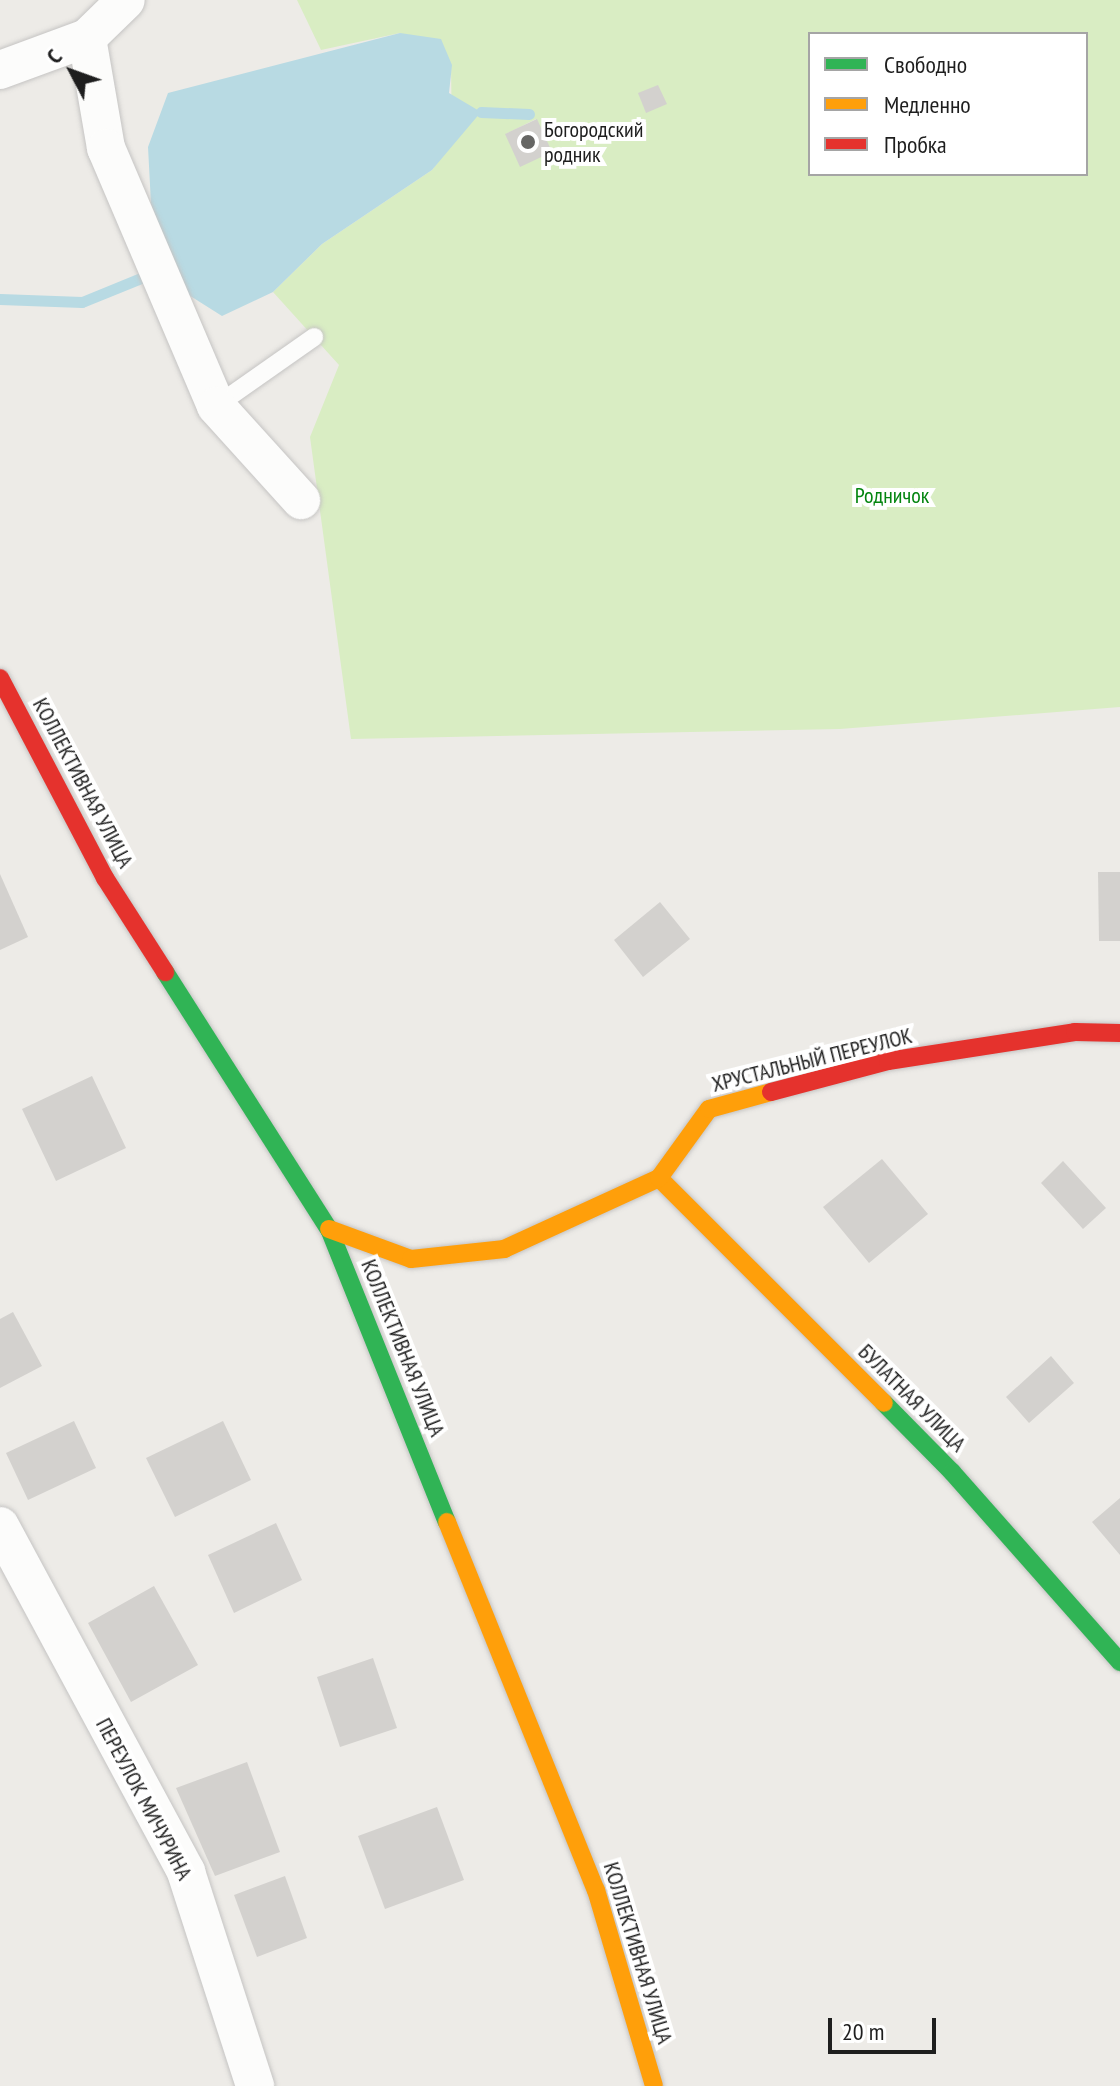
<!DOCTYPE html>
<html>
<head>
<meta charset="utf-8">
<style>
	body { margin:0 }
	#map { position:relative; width:1120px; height:2086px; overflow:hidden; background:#edebe7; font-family:"PT Sans Narrow",sans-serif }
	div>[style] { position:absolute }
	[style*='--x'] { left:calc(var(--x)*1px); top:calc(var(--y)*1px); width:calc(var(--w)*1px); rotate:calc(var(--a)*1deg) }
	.grass>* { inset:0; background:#d9edc3 }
	.water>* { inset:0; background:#b8dae3 }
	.stream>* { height:11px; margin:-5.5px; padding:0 5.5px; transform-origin:5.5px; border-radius:5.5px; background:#b8dae3 }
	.building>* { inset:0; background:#d3d1ce }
	.roads { filter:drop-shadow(0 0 2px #c5c4c3) drop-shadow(0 0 2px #c5c4c3) }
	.lane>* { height:18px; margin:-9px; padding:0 9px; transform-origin:9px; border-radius:9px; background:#fcfcfb }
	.street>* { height:38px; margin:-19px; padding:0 19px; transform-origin:19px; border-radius:19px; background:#fcfcfb }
	.fast>* { height:18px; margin:-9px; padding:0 9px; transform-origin:9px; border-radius:9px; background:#30b455 }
	.slow>* { height:18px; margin:-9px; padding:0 9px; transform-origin:9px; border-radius:9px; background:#ff9f0a }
	.jam>* { height:18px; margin:-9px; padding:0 9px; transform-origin:9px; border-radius:9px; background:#e5322d }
	.dots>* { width:22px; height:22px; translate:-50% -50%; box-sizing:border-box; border:4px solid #fff; border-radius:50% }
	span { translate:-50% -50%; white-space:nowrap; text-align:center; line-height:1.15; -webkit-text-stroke:8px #fff; paint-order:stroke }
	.poi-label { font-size:22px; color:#1e1e1e }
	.left { translate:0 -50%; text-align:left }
	.park-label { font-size:22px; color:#048510 }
	.street-label { font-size:22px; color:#1e1e1e }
	.legend { position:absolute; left:808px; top:32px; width:280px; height:144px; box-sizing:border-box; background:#fff; border:2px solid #a5a5a5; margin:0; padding:10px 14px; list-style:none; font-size:24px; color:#1e1e1e }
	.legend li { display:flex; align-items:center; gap:16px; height:40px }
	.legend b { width:40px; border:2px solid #a5a5a5 }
	.north { position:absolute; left:32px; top:32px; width:80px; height:80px; -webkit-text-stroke:6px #fff; paint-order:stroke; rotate:311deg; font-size:22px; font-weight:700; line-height:32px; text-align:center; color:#1e1e1e }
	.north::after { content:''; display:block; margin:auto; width:28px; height:36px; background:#1e1e1e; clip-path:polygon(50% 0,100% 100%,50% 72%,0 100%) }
	.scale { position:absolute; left:828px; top:2018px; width:108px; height:36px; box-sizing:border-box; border:4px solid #1e1e1e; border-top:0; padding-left:10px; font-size:24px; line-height:28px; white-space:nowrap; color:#1e1e1e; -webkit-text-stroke:6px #fff; paint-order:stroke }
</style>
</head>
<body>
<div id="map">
	<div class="grass">
		<i style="clip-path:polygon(evenodd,297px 0,1120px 0,1120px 707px,840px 729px,351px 739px,310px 437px,339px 365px,273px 292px,322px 244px,432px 170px,452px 144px,451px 65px,400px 33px,321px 50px,297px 0,810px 34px,1086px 34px,1086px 174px,810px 174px,810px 34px,297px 0,536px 119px,520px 166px,506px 134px,536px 119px)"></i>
	</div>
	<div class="water">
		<i style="clip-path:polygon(400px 33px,441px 39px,452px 65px,449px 93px,481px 112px,432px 170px,322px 244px,273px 292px,222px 316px,184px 292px,151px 204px,148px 147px,168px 93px)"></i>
	</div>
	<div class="stream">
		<i style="--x:481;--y:112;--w:48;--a:2.4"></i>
		<i style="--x:0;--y:299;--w:82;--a:2.1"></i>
		<i style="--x:82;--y:302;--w:64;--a:-22.1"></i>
	</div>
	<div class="building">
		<i style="clip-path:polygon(658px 85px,667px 104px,646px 113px,638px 93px)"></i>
		<i style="clip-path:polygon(537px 119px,552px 152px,520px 167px,505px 134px)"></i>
		<i style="clip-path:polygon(1098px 872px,1120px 872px,1120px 941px,1099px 941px)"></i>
		<i style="clip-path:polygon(0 874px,28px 937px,0 950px)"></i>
		<i style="clip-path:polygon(660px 902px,690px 939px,643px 977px,614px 940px)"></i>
		<i style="clip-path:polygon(92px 1076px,126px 1148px,56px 1181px,22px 1109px)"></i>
		<i style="clip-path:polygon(882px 1159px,928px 1214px,869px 1263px,823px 1207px)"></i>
		<i style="clip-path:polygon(1063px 1161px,1106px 1208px,1083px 1229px,1041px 1183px)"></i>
		<i style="clip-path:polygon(13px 1312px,42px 1366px,0 1388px,0 1319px)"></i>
		<i style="clip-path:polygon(1051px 1356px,1074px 1383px,1029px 1423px,1006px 1397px)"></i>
		<i style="clip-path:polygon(74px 1421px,96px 1468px,28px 1500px,6px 1453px)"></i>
		<i style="clip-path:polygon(223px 1421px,251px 1480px,175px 1517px,146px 1458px)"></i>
		<i style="clip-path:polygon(1120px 1498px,1120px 1555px,1092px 1522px)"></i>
		<i style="clip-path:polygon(276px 1523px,302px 1580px,234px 1613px,208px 1555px)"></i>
		<i style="clip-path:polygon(154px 1586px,198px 1665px,131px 1702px,88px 1623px)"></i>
		<i style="clip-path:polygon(373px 1658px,397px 1728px,340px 1747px,317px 1677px)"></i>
		<i style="clip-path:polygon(247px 1762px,280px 1852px,215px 1876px,176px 1788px)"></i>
		<i style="clip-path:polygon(437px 1807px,464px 1880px,385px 1909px,358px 1836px)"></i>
		<i style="clip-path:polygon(285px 1876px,307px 1938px,257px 1957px,234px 1895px)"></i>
	</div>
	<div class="roads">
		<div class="lane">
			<i style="--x:216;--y:406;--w:120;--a:-35.1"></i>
		</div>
		<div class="street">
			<i style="--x:87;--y:38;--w:112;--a:80.2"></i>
			<i style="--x:106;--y:148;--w:280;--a:66.9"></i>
			<i style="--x:216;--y:406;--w:127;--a:47.9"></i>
			<i style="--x:0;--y:70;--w:93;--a:-20.2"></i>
			<i style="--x:87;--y:38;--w:54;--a:-44.3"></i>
			<i style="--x:0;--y:1526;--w:393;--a:61.7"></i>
			<i style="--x:186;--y:1872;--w:225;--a:72.1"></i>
		</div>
		<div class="fast">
			<i style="--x:165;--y:972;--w:305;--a:57.5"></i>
			<i style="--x:329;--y:1229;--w:316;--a:68.1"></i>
			<i style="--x:884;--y:1403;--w:97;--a:45.4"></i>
			<i style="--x:952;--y:1472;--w:254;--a:48.5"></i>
		</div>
		<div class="slow">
			<i style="--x:659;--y:1178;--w:318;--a:45"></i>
			<i style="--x:329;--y:1229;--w:87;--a:20.1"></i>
			<i style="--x:411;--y:1259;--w:94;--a:-6.1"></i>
			<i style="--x:504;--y:1249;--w:170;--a:-24.6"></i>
			<i style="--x:659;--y:1178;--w:85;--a:-54.1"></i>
			<i style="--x:709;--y:1109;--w:64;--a:-15.3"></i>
			<i style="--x:447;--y:1522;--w:397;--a:68"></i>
			<i style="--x:596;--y:1890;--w:204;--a:73.5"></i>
		</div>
		<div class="jam">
			<i style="--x:0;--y:678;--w:226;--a:62.3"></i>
			<i style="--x:105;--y:878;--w:112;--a:57.4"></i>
			<i style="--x:771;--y:1092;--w:121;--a:-14.8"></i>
			<i style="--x:888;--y:1061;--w:189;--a:-8.8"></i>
			<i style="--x:1075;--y:1032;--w:45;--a:1.3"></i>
		</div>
	</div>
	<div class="dots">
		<i style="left:528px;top:142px;background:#666664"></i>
	</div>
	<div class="poi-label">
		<span class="left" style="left:544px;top:142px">Богородский<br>родник</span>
	</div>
	<div class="park-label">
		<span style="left:892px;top:496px">Родничок</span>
	</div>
	<div class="street-label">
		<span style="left:83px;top:783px;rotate:62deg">КОЛЛЕКТИВНАЯ УЛИЦА</span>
		<span style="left:812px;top:1060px;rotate:-14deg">ХРУСТАЛЬНЫЙ ПЕРЕУЛОК</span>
		<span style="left:403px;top:1348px;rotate:68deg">КОЛЛЕКТИВНАЯ УЛИЦА</span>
		<span style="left:912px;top:1398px;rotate:45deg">БУЛАТНАЯ УЛИЦА</span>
		<span style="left:144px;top:1799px;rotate:62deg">ПЕРЕУЛОК МИЧУРИНА</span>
		<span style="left:638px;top:1953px;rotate:73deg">КОЛЛЕКТИВНАЯ УЛИЦА</span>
	</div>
	<ul class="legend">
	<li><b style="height:10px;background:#30b455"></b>Свободно</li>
	<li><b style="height:10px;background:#ff9f0a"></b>Медленно</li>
	<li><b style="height:10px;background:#e5322d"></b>Пробка</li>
	</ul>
	<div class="north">С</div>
	<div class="scale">20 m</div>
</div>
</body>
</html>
